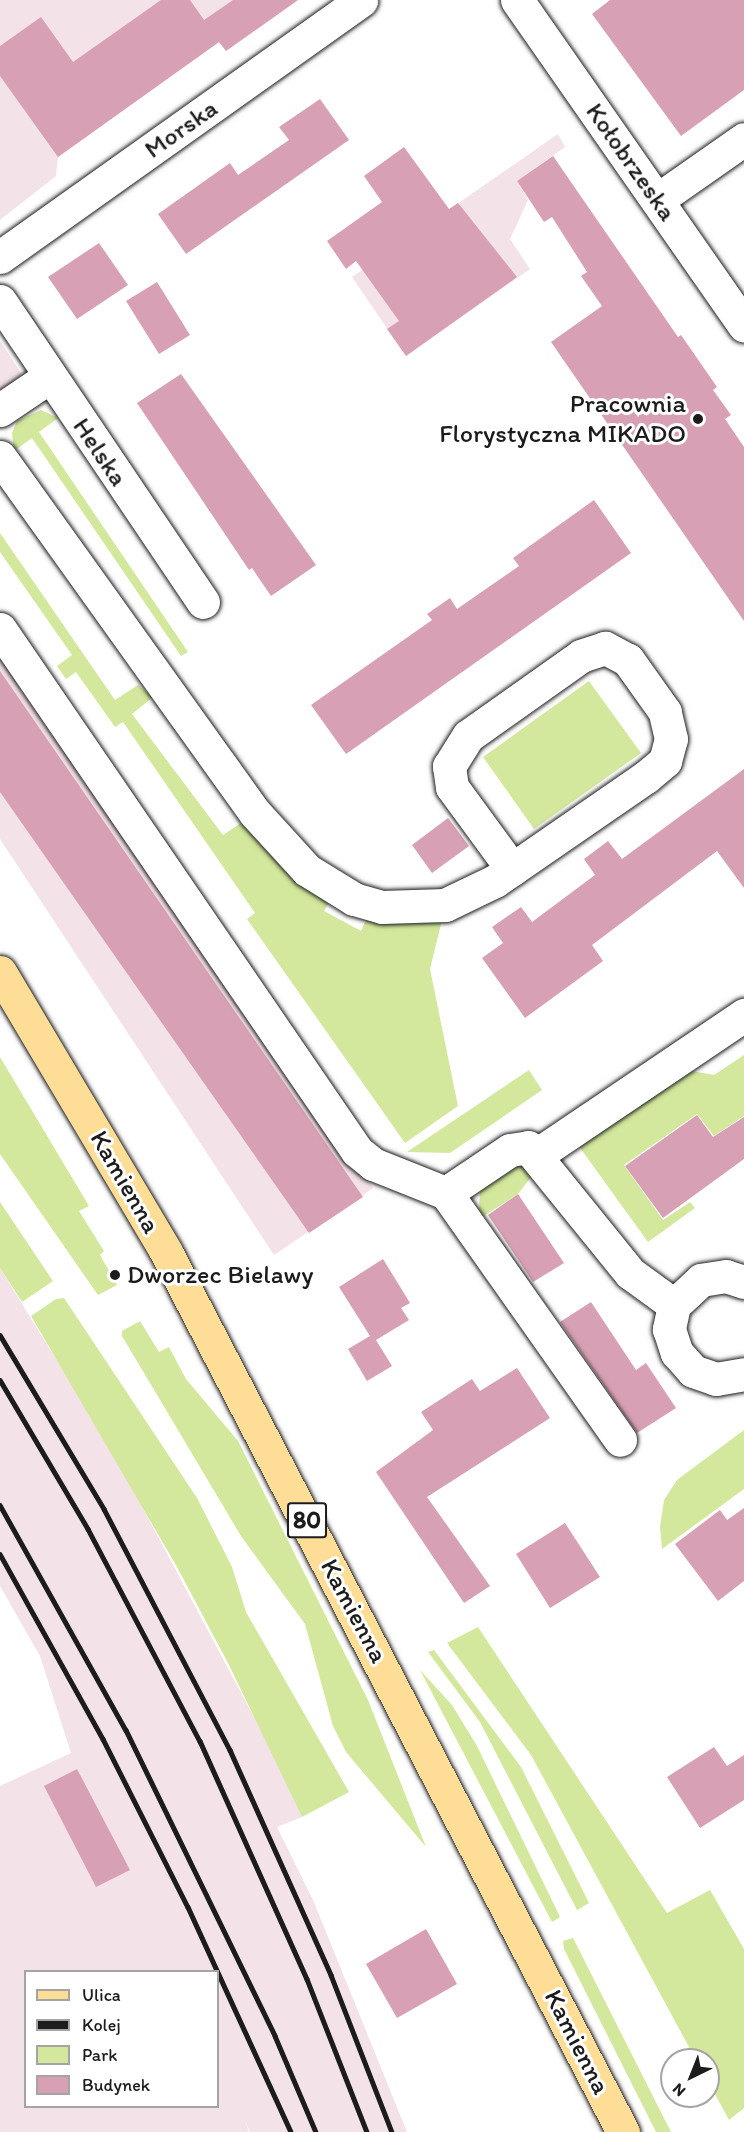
<!DOCTYPE html>
<html>
<head>
<meta charset="utf-8">
<style>
	body { margin:0 }
	#map { position:relative; width:744px; height:2132px; overflow:hidden; background:#fff; font-family:Itim,sans-serif }
	div>[style] { position:absolute }
	[style*='--x'] { left:calc(var(--x)*1px); top:calc(var(--y)*1px); width:calc(var(--w)*1px); rotate:calc(var(--a)*1deg) }
	.built>* { inset:0; background:#f3e2e8 }
	.green>* { inset:0; background:#d3e89c }
	.building>* { inset:0; background:#d8a0b4 }
	.roads { filter:drop-shadow(0 0 2px #1c1c1c) drop-shadow(0 0 2px #1c1c1c) }
	.minor>* { height:33px; margin:-16.5px; padding:0 16.5px; transform-origin:16.5px; border-radius:16.5px; background:#fff }
	.primary>* { height:33px; margin:-16.5px; padding:0 16.5px; transform-origin:16.5px; border-radius:16.5px; background:#fedd96 }
	.rail>* { height:4.5px; margin:-2.25px; padding:0 2.25px; transform-origin:2.25px; border-radius:2.25px; background:#1c1c1c }
	.dots>* { width:16px; height:16px; translate:-50% -50%; box-sizing:border-box; border:3px solid #fff; border-radius:50% }
	span { translate:-50% -50%; white-space:nowrap; text-align:center; line-height:1.15; -webkit-text-stroke:6px #fff; paint-order:stroke }
	.shield-label span { padding:2px 4px; background:#fff; border:2px solid; border-radius:4px; -webkit-text-stroke-width:0 }
	.shield-label { font-size:24px; color:#1c1c1c; font-weight:700 }
	.street-label { font-size:26px; color:#1c1c1c }
	.poi-label { font-size:26px; color:#1c1c1c }
	.right { translate:-100% -50%; text-align:right }
	.left { translate:0 -50%; text-align:left }
	.legend { position:absolute; left:24px; top:1970px; width:195px; height:138px; box-sizing:border-box; background:#fff; border:2px solid #a4a4a4; margin:0; padding:8px 10px; list-style:none; font-size:18px; color:#1c1c1c }
	.legend li { display:flex; align-items:center; gap:12px; height:30px }
	.legend b { width:30px; border:2px solid #a4a4a4 }
	.north { position:absolute; left:660px; top:2048px; width:60px; height:60px; box-sizing:border-box; background:#fff; border:2px solid #a4a4a4; border-radius:50%; rotate:223deg; font-size:16px; font-weight:700; line-height:24px; text-align:center; color:#1c1c1c }
	.north::after { content:''; display:block; margin:auto; width:21px; height:27px; background:#1c1c1c; clip-path:polygon(50% 0,100% 100%,50% 72%,0 100%) }
</style>
</head>
<body>
<div id="map">
	<div class="built">
		<i style="clip-path:polygon(0 0,298px 0,226px 51px,219px 42px,58px 157px,56px 176px,0 220px)"></i>
		<i style="clip-path:polygon(558px 134px,565px 147px,517px 181px,528px 200px,510px 239px,530px 269px,406px 356px,352px 277px)"></i>
		<i style="clip-path:polygon(0 341px,28px 384px,0 403px)"></i>
		<i style="clip-path:polygon(0 655px,373px 1188px,274px 1255px,0 839px)"></i>
		<i style="clip-path:polygon(evenodd,0 1268px,113px 1452px,264px 1736px,302px 1817px,277px 1827px,313px 1900px,407px 2132px,250px 2132px,244px 2119px,249px 2132px,0 2132px,0 1786px,71px 1753px,40px 1656px,0 1586px,0 1268px,26px 1972px,218px 1972px,218px 2106px,26px 2106px,26px 1972px)"></i>
	</div>
	<div class="green">
		<i style="clip-path:polygon(41px 410px,58px 418px,39px 432px,188px 652px,181px 656px,32px 438px,14px 451px,12px 433px,17px 421px)"></i>
		<i style="clip-path:polygon(0 533px,115px 700px,138px 685px,153px 697px,132px 714px,223px 835px,244px 821px,297px 882px,330px 901px,324px 911px,361px 931px,369px 913px,443px 916px,430px 969px,458px 1106px,405px 1143px,247px 919px,255px 913px,123px 722px,115px 727px,76px 672px,66px 679px,57px 666px,72px 655px,0 552px)"></i>
		<i style="clip-path:polygon(589px 681px,641px 753px,534px 829px,483px 757px)"></i>
		<i style="clip-path:polygon(744px 1055px,744px 1116px,714px 1136px,697px 1114px,624px 1165px,663px 1220px,690px 1202px,695px 1208px,648px 1242px,573px 1138px,675px 1068px,714px 1075px)"></i>
		<i style="clip-path:polygon(0 1057px,89px 1206px,79px 1211px,104px 1251px,100px 1255px,117px 1285px,98px 1295px,0 1154px)"></i>
		<i style="clip-path:polygon(529px 1070px,542px 1090px,450px 1153px,407px 1152px)"></i>
		<i style="clip-path:polygon(512px 1157px,534px 1173px,518px 1194px,479px 1219px,480px 1184px)"></i>
		<i style="clip-path:polygon(0 1202px,53px 1281px,22px 1302px,0 1268px)"></i>
		<i style="clip-path:polygon(64px 1298px,197px 1498px,232px 1567px,246px 1612px,349px 1792px,302px 1817px,229px 1665px,177px 1567px,31px 1316px,56px 1299px)"></i>
		<i style="clip-path:polygon(140px 1321px,159px 1352px,169px 1347px,186px 1379px,238px 1441px,368px 1700px,426px 1847px,346px 1752px,333px 1726px,305px 1624px,241px 1536px,122px 1336px,122px 1331px)"></i>
		<i style="clip-path:polygon(744px 1430px,744px 1489px,662px 1549px,660px 1527px,664px 1500px,677px 1480px)"></i>
		<i style="clip-path:polygon(478px 1627px,667px 1913px,710px 1890px,744px 1949px,744px 2108px,729px 2120px,708px 2081px,708px 2060px,696px 2060px,531px 1755px,447px 1643px)"></i>
		<i style="clip-path:polygon(434px 1650px,521px 1767px,589px 1903px,577px 1910px,480px 1722px,428px 1652px)"></i>
		<i style="clip-path:polygon(420px 1670px,452px 1705px,477px 1746px,560px 1917px,552px 1922px)"></i>
		<i style="clip-path:polygon(573px 1938px,671px 2132px,656px 2132px,564px 1949px,563px 1941px)"></i>
	</div>
	<div class="building">
		<i style="clip-path:polygon(161px 0,190px 0,204px 20px,233px 0,298px 0,226px 51px,219px 42px,58px 157px,0 76px,0 46px,41px 17px,73px 62px)"></i>
		<i style="clip-path:polygon(610px 0,744px 0,744px 90px,681px 136px,592px 14px)"></i>
		<i style="clip-path:polygon(320px 99px,349px 140px,186px 254px,158px 214px,230px 163px,238px 175px,289px 140px,279px 127px)"></i>
		<i style="clip-path:polygon(404px 147px,449px 209px,458px 203px,517px 277px,406px 356px,387px 329px,399px 321px,356px 261px,346px 269px,327px 241px,382px 202px,364px 176px)"></i>
		<i style="clip-path:polygon(553px 156px,678px 337px,681px 335px,717px 387px,713px 390px,731px 415px,725px 419px,744px 447px,744px 621px,551px 342px,602px 306px,581px 276px,587px 272px,552px 217px,544px 222px,517px 181px)"></i>
		<i style="clip-path:polygon(99px 243px,128px 285px,77px 319px,48px 277px)"></i>
		<i style="clip-path:polygon(157px 282px,190px 335px,159px 354px,126px 301px)"></i>
		<i style="clip-path:polygon(181px 374px,316px 565px,271px 596px,252px 568px,249px 570px,137px 403px)"></i>
		<i style="clip-path:polygon(594px 500px,631px 553px,346px 754px,311px 705px,432px 620px,427px 614px,450px 598px,457px 609px,519px 566px,513px 558px)"></i>
		<i style="clip-path:polygon(0 671px,363px 1197px,309px 1233px,0 792px)"></i>
		<i style="clip-path:polygon(744px 769px,744px 888px,717px 851px,592px 945px,603px 961px,525px 1018px,482px 958px,503px 943px,492px 927px,521px 907px,532px 922px,595px 875px,584px 859px,608px 841px,622px 859px)"></i>
		<i style="clip-path:polygon(448px 818px,469px 846px,432px 873px,412px 845px)"></i>
		<i style="clip-path:polygon(697px 1115px,713px 1137px,744px 1117px,744px 1159px,663px 1218px,625px 1166px)"></i>
		<i style="clip-path:polygon(518px 1194px,564px 1263px,533px 1282px,488px 1215px)"></i>
		<i style="clip-path:polygon(383px 1259px,410px 1303px,401px 1308px,409px 1320px,376px 1340px,392px 1366px,367px 1381px,348px 1349px,370px 1336px,339px 1287px)"></i>
		<i style="clip-path:polygon(591px 1302px,636px 1370px,646px 1363px,676px 1408px,637px 1433px,560px 1322px)"></i>
		<i style="clip-path:polygon(517px 1368px,550px 1418px,427px 1497px,490px 1586px,464px 1603px,376px 1472px,433px 1430px,421px 1412px,472px 1379px,480px 1391px)"></i>
		<i style="clip-path:polygon(744px 1508px,744px 1581px,718px 1601px,675px 1544px,720px 1510px,727px 1520px)"></i>
		<i style="clip-path:polygon(565px 1523px,600px 1577px,550px 1608px,516px 1554px)"></i>
		<i style="clip-path:polygon(714px 1747px,727px 1766px,744px 1755px,744px 1800px,700px 1828px,667px 1777px)"></i>
		<i style="clip-path:polygon(77px 1769px,130px 1870px,96px 1887px,44px 1786px)"></i>
		<i style="clip-path:polygon(426px 1929px,457px 1984px,397px 2018px,366px 1964px)"></i>
	</div>
	<div class="roads">
		<div class="minor">
			<i style="--x:517;--y:0;--w:397;--a:55.1"></i>
			<i style="--x:657;--y:200;--w:106;--a:-35"></i>
			<i style="--x:0;--y:257;--w:443;--a:-35.4"></i>
			<i style="--x:0;--y:301;--w:363;--a:56"></i>
			<i style="--x:0;--y:410;--w:59;--a:-34"></i>
			<i style="--x:0;--y:457;--w:438;--a:54.4"></i>
			<i style="--x:255;--y:813;--w:77;--a:47.6"></i>
			<i style="--x:307;--y:870;--w:55;--a:31.7"></i>
			<i style="--x:354;--y:899;--w:29;--a:16"></i>
			<i style="--x:382;--y:907;--w:63;--a:-1.8"></i>
			<i style="--x:445;--y:905;--w:55;--a:-25.6"></i>
			<i style="--x:495;--y:881;--w:183;--a:-34.6"></i>
			<i style="--x:646;--y:777;--w:25;--a:-40"></i>
			<i style="--x:665;--y:761;--w:23;--a:-75"></i>
			<i style="--x:671;--y:739;--w:28;--a:-103"></i>
			<i style="--x:665;--y:712;--w:64;--a:-125.4"></i>
			<i style="--x:628;--y:660;--w:26;--a:-152"></i>
			<i style="--x:605;--y:648;--w:25;--a:162"></i>
			<i style="--x:581;--y:656;--w:138;--a:144.7"></i>
			<i style="--x:468;--y:736;--w:36;--a:122"></i>
			<i style="--x:449;--y:766;--w:21;--a:82"></i>
			<i style="--x:452;--y:787;--w:102;--a:53.8"></i>
			<i style="--x:0;--y:629;--w:632;--a:55.63"></i>
			<i style="--x:357;--y:1151;--w:21;--a:39"></i>
			<i style="--x:373;--y:1164;--w:79;--a:21.7"></i>
			<i style="--x:446;--y:1193;--w:77;--a:-33.9"></i>
			<i style="--x:510;--y:1150;--w:18;--a:-9"></i>
			<i style="--x:528;--y:1147;--w:162;--a:51"></i>
			<i style="--x:630;--y:1273;--w:54;--a:36"></i>
			<i style="--x:538;--y:1154;--w:249;--a:-34"></i>
			<i style="--x:446;--y:1193;--w:302;--a:54.8"></i>
			<i style="--x:744;--y:1282;--w:19;--a:-162"></i>
			<i style="--x:726;--y:1276;--w:25;--a:171"></i>
			<i style="--x:701;--y:1280;--w:37;--a:137"></i>
			<i style="--x:674;--y:1305;--w:25;--a:102"></i>
			<i style="--x:669;--y:1329;--w:25;--a:72"></i>
			<i style="--x:677;--y:1353;--w:24;--a:48"></i>
			<i style="--x:693;--y:1371;--w:24;--a:19"></i>
			<i style="--x:716;--y:1379;--w:28;--a:-10"></i>
		</div>
		<div class="primary">
			<i style="--x:0;--y:972;--w:326;--a:59.3"></i>
			<i style="--x:166;--y:1252;--w:992;--a:62.56"></i>
		</div>
	</div>
	<div class="rail">
		<i style="--x:0;--y:1335;--w:203;--a:59.1"></i>
		<i style="--x:104;--y:1509;--w:272;--a:62.4"></i>
		<i style="--x:230;--y:1750;--w:247;--a:65.8"></i>
		<i style="--x:331;--y:1975;--w:168;--a:68.8"></i>
		<i style="--x:0;--y:1380;--w:173;--a:59.4"></i>
		<i style="--x:88;--y:1529;--w:240;--a:62.2"></i>
		<i style="--x:200;--y:1741;--w:261;--a:65.8"></i>
		<i style="--x:307;--y:1979;--w:164;--a:68.6"></i>
		<i style="--x:0;--y:1505;--w:258;--a:60.8"></i>
		<i style="--x:126;--y:1730;--w:340;--a:64"></i>
		<i style="--x:275;--y:2036;--w:104;--a:66.9"></i>
		<i style="--x:0;--y:1554;--w:212;--a:60.9"></i>
		<i style="--x:103;--y:1739;--w:188;--a:63.2"></i>
		<i style="--x:188;--y:1907;--w:247;--a:65.4"></i>
	</div>
	<div class="dots">
		<i style="left:698px;top:419px;background:#1c1c1c"></i>
		<i style="left:115px;top:1275px;background:#1c1c1c"></i>
	</div>
	<div class="shield-label">
		<span style="left:307px;top:1520px">80</span>
	</div>
	<div class="street-label">
		<span style="left:181px;top:129px;rotate:-35deg">Morska</span>
		<span style="left:631px;top:162px;rotate:55deg">Kołobrzeska</span>
		<span style="left:100px;top:452px;rotate:56deg">Helska</span>
		<span style="left:125px;top:1182px;rotate:60deg">Kamienna</span>
		<span style="left:354px;top:1611px;rotate:62deg">Kamienna</span>
		<span style="left:577px;top:2042px;rotate:63deg">Kamienna</span>
	</div>
	<div class="poi-label">
		<span class="right" style="left:686px;top:419px">Pracownia<br>Florystyczna MIKADO</span>
		<span class="left" style="left:127px;top:1275px">Dworzec Bielawy</span>
	</div>
	<ul class="legend">
	<li><b style="height:8px;background:#fedd96"></b>Ulica</li>
	<li><b style="height:8px;background:#1c1c1c"></b>Kolej</li>
	<li><b style="height:16px;background:#d3e89c"></b>Park</li>
	<li><b style="height:16px;background:#d8a0b4"></b>Budynek</li>
	</ul>
	<div class="north">N</div>
</div>
</body>
</html>
